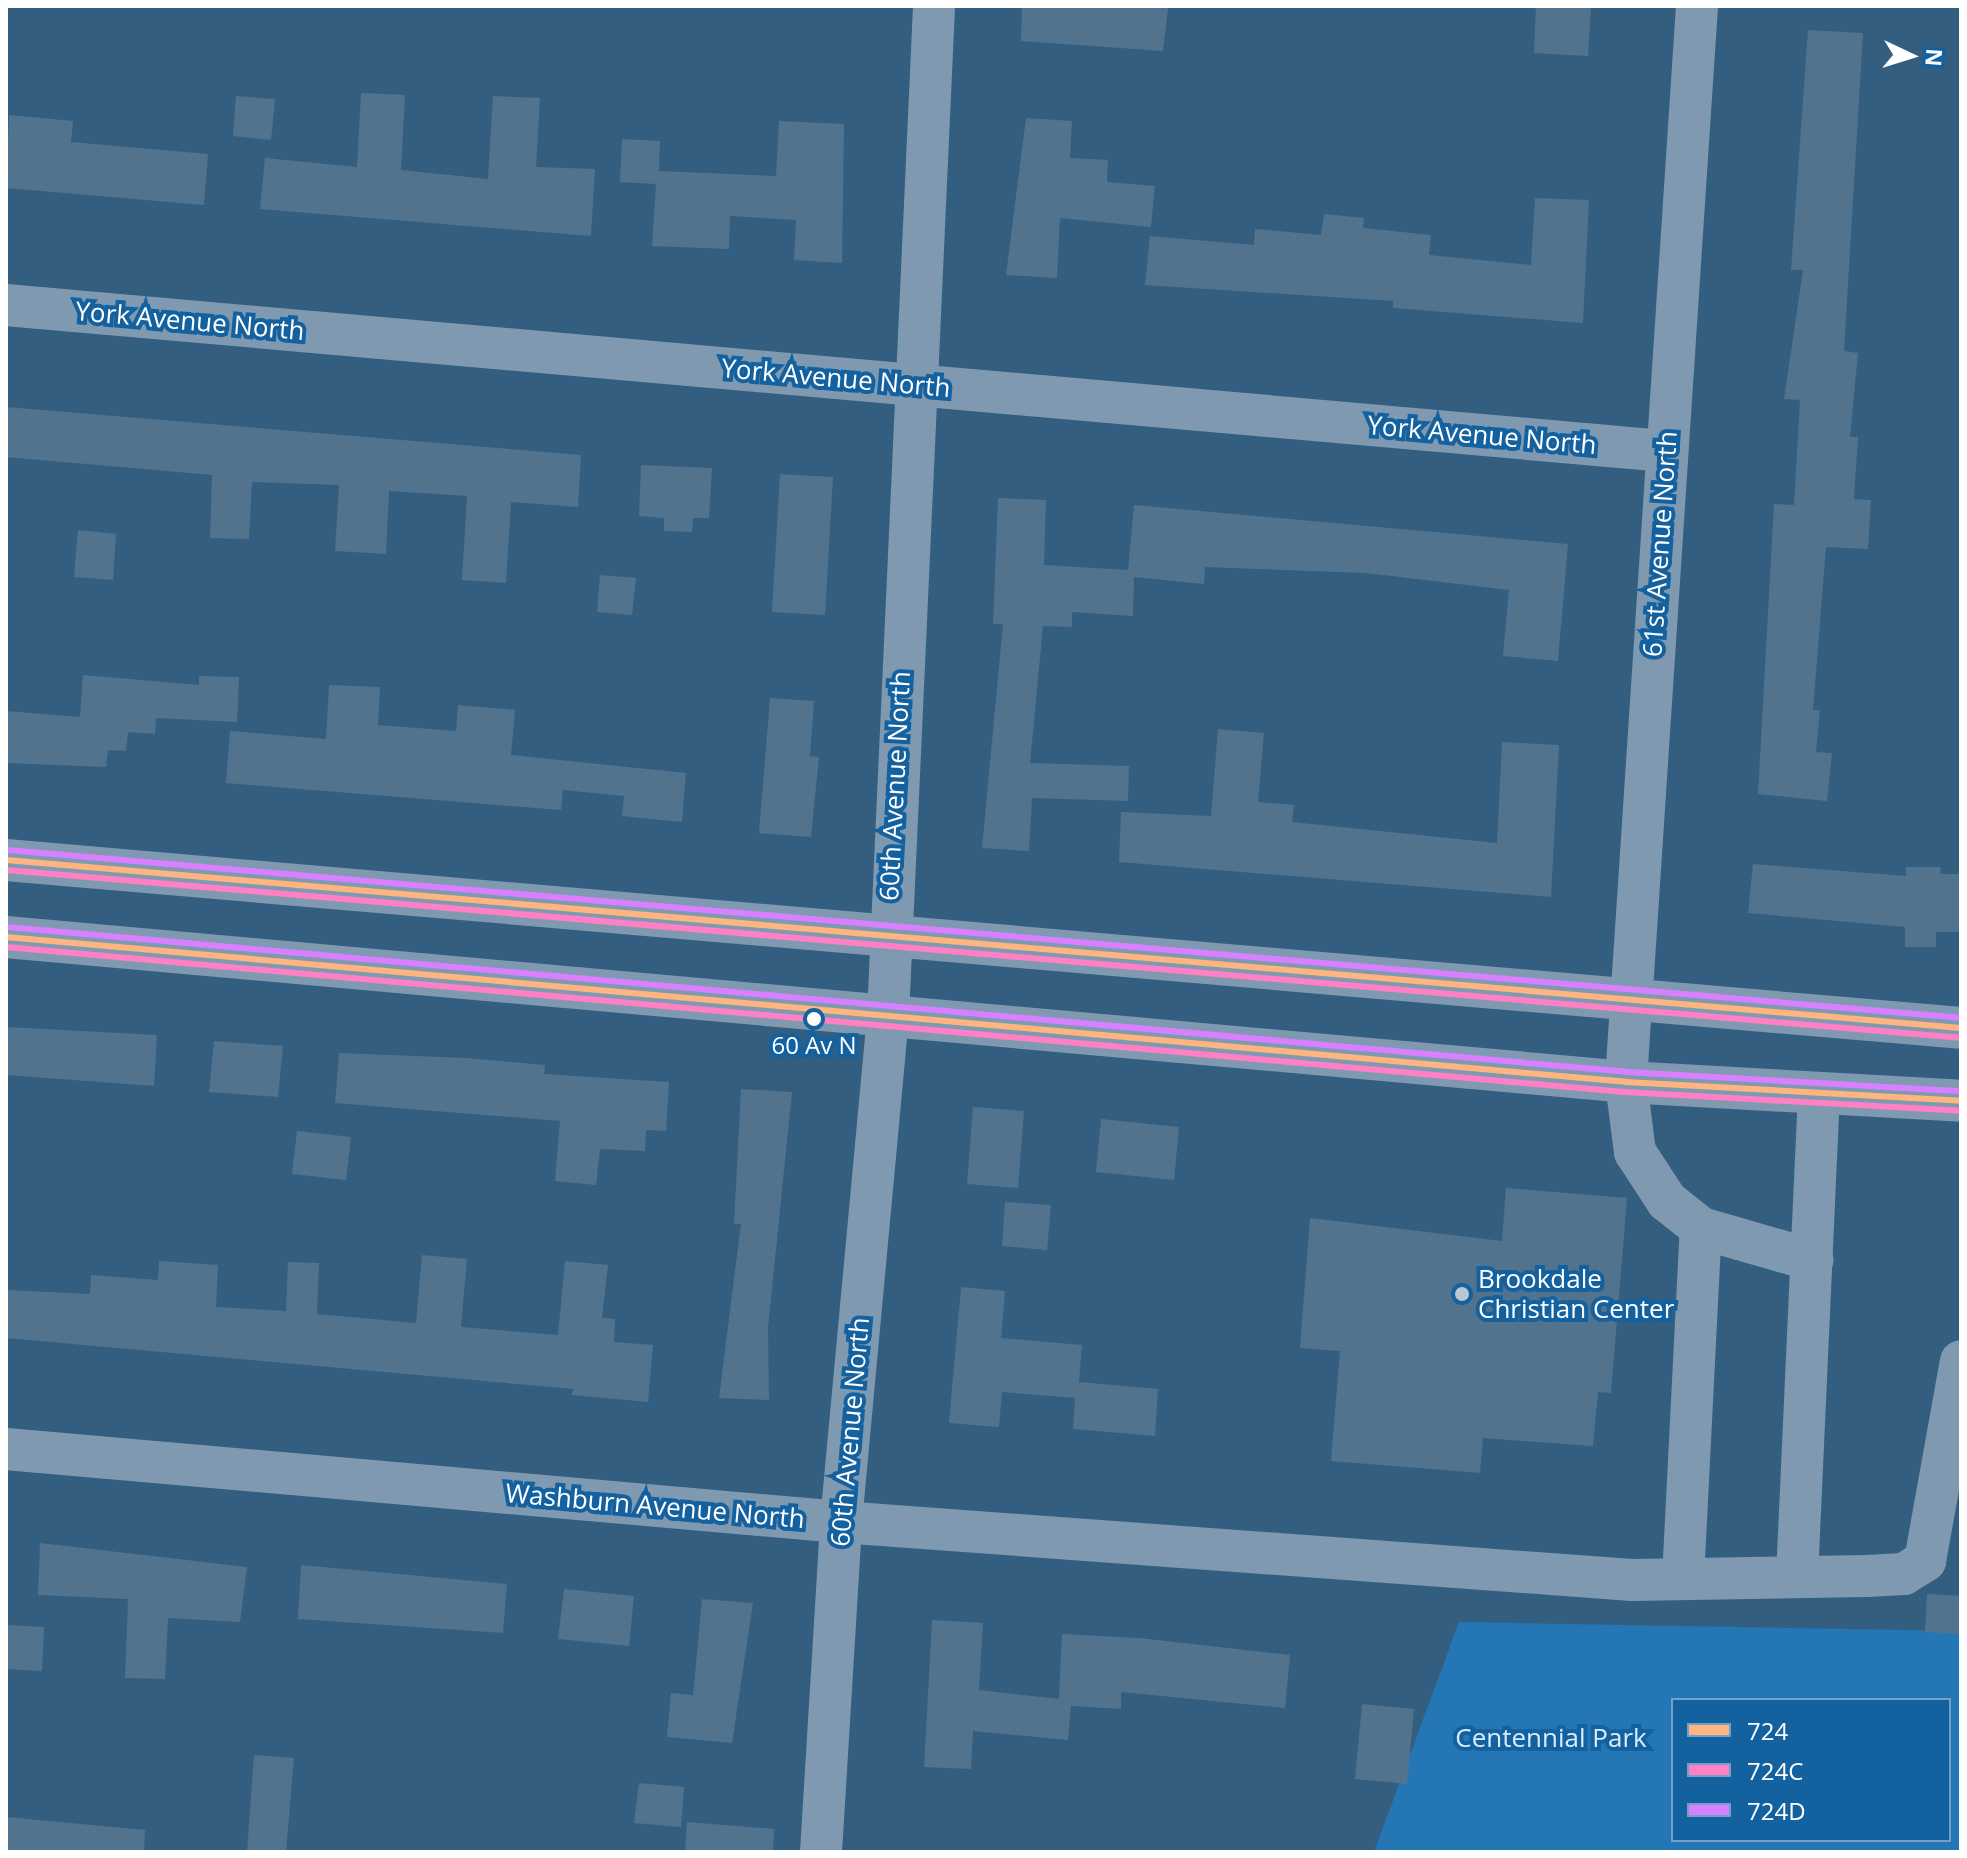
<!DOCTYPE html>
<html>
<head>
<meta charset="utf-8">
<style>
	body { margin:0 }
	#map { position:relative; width:1967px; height:1858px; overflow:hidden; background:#345e80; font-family:"Open Sans",sans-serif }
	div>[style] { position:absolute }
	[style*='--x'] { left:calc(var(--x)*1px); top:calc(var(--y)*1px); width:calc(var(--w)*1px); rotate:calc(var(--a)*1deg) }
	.green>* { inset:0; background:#2576b5 }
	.building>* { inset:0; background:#52738e }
	.minor>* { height:42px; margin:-21px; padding:0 21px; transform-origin:21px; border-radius:21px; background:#7f9ab0 }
	.bus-1>* { height:6px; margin:-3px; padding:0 3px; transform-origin:3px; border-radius:3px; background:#ffb580 }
	.bus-2>* { height:6px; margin:-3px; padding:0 3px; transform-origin:3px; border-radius:3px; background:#ff80c5 }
	.bus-3>* { height:6px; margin:-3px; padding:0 3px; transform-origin:3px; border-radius:3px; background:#d880ff }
	.dots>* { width:22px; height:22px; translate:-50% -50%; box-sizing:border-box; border:4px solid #1461a0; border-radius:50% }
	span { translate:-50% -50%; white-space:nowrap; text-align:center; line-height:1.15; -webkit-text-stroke:8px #1461a0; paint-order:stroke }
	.bus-label { font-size:24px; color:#fff }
	.street-label { font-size:26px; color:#fff }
	.poi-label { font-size:26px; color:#fff }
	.left { translate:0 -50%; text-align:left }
	.park-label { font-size:26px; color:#d5ecfd }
	.frame { position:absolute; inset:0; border:8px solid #fff; pointer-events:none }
	.legend { position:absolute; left:1671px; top:1698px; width:280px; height:144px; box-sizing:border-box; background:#1461a0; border:2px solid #72a0c6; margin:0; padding:10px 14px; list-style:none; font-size:24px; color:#fff }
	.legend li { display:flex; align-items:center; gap:16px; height:40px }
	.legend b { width:40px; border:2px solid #72a0c6 }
	.north { position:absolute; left:1871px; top:16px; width:80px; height:80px; -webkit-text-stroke:6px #1461a0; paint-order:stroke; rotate:94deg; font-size:22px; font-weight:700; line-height:32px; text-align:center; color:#fff }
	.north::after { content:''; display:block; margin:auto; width:28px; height:36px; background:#fff; clip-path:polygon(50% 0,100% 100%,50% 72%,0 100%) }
</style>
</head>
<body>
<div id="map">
	<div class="green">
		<i style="clip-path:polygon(evenodd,1459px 1622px,1961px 1631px,1961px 1852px,1374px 1852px,1459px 1622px,1673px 1700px,1949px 1700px,1949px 1840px,1673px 1840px,1673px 1700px)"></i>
	</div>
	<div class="building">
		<i style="clip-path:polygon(1022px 6px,1168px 8px,1163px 51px,1021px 41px)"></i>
		<i style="clip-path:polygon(1536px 6px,1591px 6px,1588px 56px,1534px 53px)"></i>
		<i style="clip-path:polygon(1808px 30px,1863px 33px,1844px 351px,1858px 353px,1850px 437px,1858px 437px,1854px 499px,1871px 500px,1868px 549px,1826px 547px,1813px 710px,1820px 710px,1816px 752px,1832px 753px,1827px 801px,1758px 794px,1774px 504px,1794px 505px,1800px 400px,1784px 399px,1803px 270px,1791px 270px)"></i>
		<i style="clip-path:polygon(361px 93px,405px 95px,401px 170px,488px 179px,493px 96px,540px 98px,536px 167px,595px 169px,591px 236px,260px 209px,265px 158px,357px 167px)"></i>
		<i style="clip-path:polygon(236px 96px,275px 99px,271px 140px,233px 136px)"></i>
		<i style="clip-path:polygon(9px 115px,73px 121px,71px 142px,208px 154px,204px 205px,6px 188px)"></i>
		<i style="clip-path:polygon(1026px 118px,1072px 121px,1070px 158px,1108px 160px,1107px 182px,1155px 186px,1151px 227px,1060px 218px,1057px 278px,1006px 275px)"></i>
		<i style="clip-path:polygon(779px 121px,844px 124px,842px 263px,794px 260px,796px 220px,730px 216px,729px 249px,652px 246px,656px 184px,620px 182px,622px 139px,660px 141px,659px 171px,776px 176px)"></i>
		<i style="clip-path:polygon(1535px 198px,1589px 200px,1583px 323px,1393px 308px,1393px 301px,1145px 285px,1150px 236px,1254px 245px,1255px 229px,1321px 235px,1324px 214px,1364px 218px,1363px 228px,1431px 235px,1429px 255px,1531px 265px)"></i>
		<i style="clip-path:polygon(6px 407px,581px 455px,578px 507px,511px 502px,506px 583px,462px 580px,467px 496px,389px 491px,386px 554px,335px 551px,339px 485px,252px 482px,249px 539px,210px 538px,212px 475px,6px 457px)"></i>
		<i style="clip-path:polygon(641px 465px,712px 468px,709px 518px,693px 518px,692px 532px,664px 531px,664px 518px,639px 516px)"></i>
		<i style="clip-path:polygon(780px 474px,833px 477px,825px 615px,772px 612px)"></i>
		<i style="clip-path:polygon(998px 498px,1046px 500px,1044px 565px,1128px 570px,1134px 505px,1568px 544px,1558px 661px,1503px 656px,1509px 590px,1366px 573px,1205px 567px,1204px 584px,1134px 577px,1133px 616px,1072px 612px,1072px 627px,1043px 626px,1030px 763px,1129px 766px,1128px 801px,1032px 798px,1029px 851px,982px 848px,1003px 624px,993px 624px)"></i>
		<i style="clip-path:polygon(78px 530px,116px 534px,113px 580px,74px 577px)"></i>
		<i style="clip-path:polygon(600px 575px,636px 578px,632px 615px,597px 612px)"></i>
		<i style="clip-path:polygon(83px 675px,199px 685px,199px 676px,239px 677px,237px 722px,156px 718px,155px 734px,128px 732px,126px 751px,108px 750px,106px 767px,6px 763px,6px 711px,80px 717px)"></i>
		<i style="clip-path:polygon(329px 685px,380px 687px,378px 725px,456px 731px,458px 705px,515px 710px,511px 755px,686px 773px,682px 822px,622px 816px,624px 796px,563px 790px,561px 810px,226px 783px,230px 731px,326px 739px)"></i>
		<i style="clip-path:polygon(770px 698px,814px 701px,810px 756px,819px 757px,811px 837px,759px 833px)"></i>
		<i style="clip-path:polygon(1218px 729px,1264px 733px,1258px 802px,1294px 805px,1292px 822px,1497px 843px,1502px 742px,1559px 745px,1551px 897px,1119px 862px,1121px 812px,1211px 816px)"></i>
		<i style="clip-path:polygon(1753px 864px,1906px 876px,1906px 867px,1941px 867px,1940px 874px,1961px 874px,1961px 932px,1936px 932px,1936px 947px,1905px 947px,1905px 927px,1748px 913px)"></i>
		<i style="clip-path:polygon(6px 1027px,157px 1035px,154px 1086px,6px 1075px)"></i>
		<i style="clip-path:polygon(214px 1041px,283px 1046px,278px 1097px,209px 1092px)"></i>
		<i style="clip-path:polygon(339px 1053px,466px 1058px,545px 1065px,544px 1074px,669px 1082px,666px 1131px,646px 1130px,645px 1151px,600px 1149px,596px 1185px,555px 1181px,560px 1121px,335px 1103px)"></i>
		<i style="clip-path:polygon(741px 1089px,792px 1092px,768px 1328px,769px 1400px,719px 1398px,741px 1224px,734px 1224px)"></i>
		<i style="clip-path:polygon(973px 1107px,1024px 1111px,1018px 1188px,967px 1184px)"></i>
		<i style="clip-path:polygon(1101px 1119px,1179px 1127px,1174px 1180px,1096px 1172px)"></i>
		<i style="clip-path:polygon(297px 1131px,351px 1137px,346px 1180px,292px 1174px)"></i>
		<i style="clip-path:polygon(1506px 1188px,1627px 1198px,1611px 1393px,1598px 1392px,1593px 1446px,1483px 1438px,1480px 1473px,1331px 1461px,1340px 1351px,1300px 1348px,1310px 1218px,1502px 1241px)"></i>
		<i style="clip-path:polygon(1005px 1202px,1051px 1205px,1047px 1250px,1002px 1246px)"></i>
		<i style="clip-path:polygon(422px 1255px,467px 1259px,461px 1327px,558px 1335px,565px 1261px,608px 1265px,602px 1318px,615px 1319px,614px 1342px,653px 1345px,648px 1402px,572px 1395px,573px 1389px,6px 1338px,6px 1290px,90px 1294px,91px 1275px,158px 1280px,159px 1261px,218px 1265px,216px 1307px,286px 1311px,288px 1262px,319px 1263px,317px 1314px,416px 1323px)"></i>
		<i style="clip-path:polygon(961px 1287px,1005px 1291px,1001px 1338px,1082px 1345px,1079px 1382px,1158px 1389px,1155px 1436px,1073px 1429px,1075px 1398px,1002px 1392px,999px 1427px,949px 1423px)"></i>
		<i style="clip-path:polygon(40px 1543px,247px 1567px,240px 1622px,168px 1618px,165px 1679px,125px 1678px,128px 1599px,38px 1595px)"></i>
		<i style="clip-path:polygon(301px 1565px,507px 1584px,503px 1633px,298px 1619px)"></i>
		<i style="clip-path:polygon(564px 1589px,634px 1596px,629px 1646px,558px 1639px)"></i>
		<i style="clip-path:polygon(1927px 1594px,1961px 1596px,1961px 1634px,1925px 1632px)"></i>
		<i style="clip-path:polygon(702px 1599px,753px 1603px,732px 1743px,667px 1737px,671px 1693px,693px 1695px)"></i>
		<i style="clip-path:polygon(932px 1620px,983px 1623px,979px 1690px,1059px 1699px,1062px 1634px,1139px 1638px,1290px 1655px,1285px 1708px,1121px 1692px,1121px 1709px,1071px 1706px,1068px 1740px,973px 1731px,971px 1769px,924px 1767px)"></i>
		<i style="clip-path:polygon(6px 1625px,44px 1627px,42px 1671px,6px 1669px)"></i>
		<i style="clip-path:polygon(1362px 1704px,1414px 1709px,1407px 1784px,1355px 1779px)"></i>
		<i style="clip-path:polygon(254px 1755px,294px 1758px,286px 1852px,247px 1852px)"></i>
		<i style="clip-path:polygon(639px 1783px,684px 1787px,681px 1827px,634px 1823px)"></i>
		<i style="clip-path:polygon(6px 1817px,145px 1830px,144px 1852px,6px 1852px)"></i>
		<i style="clip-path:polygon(687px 1822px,774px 1829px,773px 1852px,685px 1852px)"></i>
	</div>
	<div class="minor">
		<i style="--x:1697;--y:6;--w:1078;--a:93.78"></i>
		<i style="--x:1626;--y:1082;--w:71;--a:82.7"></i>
		<i style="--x:1635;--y:1152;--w:59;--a:56.9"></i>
		<i style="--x:1667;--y:1201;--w:43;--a:38.5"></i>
		<i style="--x:1701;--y:1228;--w:116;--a:16.1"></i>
		<i style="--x:6;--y:305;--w:1666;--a:5.03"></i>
		<i style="--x:6;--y:860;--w:1962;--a:4.91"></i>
		<i style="--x:6;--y:937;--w:1626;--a:5.11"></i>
		<i style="--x:1626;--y:1082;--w:336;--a:3.2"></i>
		<i style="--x:6;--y:1449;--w:838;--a:5"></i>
		<i style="--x:841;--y:1522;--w:793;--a:4.19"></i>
		<i style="--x:1632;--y:1580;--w:235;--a:-1"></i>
		<i style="--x:1867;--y:1576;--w:37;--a:-3"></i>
		<i style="--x:1904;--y:1574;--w:25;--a:-32"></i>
		<i style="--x:1925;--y:1561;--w:203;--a:-79.8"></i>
		<i style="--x:1797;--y:1577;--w:481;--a:-87.4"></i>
		<i style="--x:1683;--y:1579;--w:351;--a:-87.1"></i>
		<i style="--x:821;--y:1852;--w:331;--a:-86.5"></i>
		<i style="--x:841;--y:1522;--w:508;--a:-84.69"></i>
		<i style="--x:888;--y:1016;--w:1011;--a:-87.39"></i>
	</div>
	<div class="bus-1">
		<i style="--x:6;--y:860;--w:1962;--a:4.91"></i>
		<i style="--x:6;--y:937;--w:1626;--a:5.11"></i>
		<i style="--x:1626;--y:1082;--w:336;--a:3.2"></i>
	</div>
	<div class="bus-2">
		<i style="--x:6;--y:870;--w:1961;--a:4.91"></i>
		<i style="--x:6;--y:947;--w:1625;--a:5.12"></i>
		<i style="--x:1625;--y:1092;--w:336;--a:3.2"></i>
	</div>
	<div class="bus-3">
		<i style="--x:7;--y:850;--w:1961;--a:4.91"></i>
		<i style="--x:7;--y:927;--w:1626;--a:5.11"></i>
		<i style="--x:1627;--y:1072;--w:335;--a:3.3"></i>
	</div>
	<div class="dots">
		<i style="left:814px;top:1019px;background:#fff"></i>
		<i style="left:1462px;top:1294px;background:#b8c7d3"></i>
	</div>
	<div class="bus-label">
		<span style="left:814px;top:1045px">60 Av N</span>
	</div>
	<div class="street-label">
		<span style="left:190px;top:321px;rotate:5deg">York Avenue North</span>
		<span style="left:836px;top:378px;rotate:5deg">York Avenue North</span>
		<span style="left:1482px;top:435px;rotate:5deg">York Avenue North</span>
		<span style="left:1660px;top:544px;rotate:-86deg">61st Avenue North</span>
		<span style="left:895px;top:786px;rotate:-87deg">60th Avenue North</span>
		<span style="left:850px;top:1432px;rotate:-85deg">60th Avenue North</span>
		<span style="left:655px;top:1506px;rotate:5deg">Washburn Avenue North</span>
	</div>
	<div class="poi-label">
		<span class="left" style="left:1478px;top:1294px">Brookdale<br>Christian Center</span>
	</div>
	<div class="park-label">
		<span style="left:1551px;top:1738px">Centennial Park</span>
	</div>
	<div class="frame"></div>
	<ul class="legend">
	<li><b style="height:10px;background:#ffb580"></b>724</li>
	<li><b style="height:10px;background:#ff80c5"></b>724C</li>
	<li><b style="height:10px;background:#d880ff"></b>724D</li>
	</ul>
	<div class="north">N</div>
</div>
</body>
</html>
